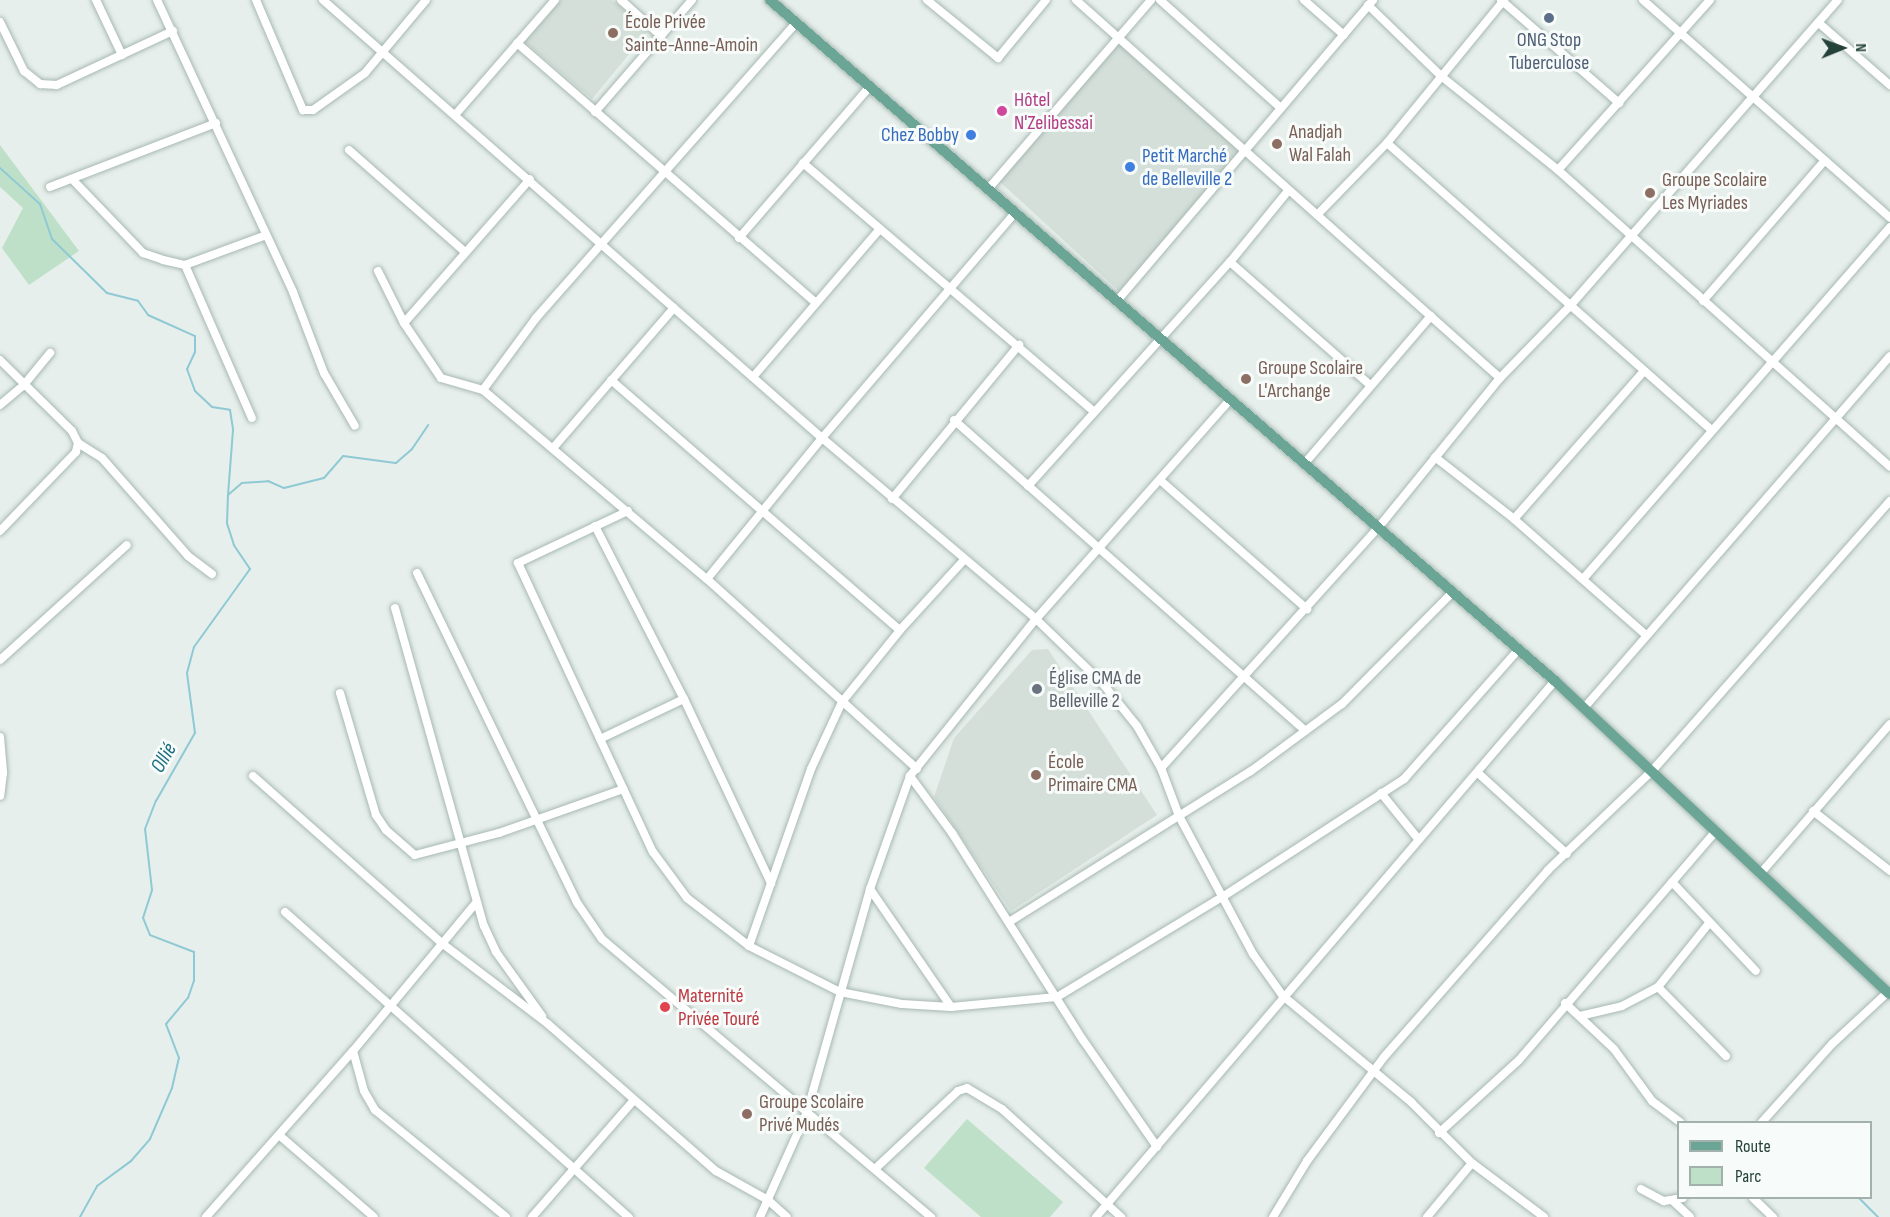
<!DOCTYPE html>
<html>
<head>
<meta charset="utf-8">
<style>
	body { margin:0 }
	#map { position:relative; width:1890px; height:1217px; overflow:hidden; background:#e6efeb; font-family:"Sofia Sans Condensed",sans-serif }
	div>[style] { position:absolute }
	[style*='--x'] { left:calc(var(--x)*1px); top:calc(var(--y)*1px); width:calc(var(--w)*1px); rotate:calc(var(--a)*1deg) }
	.built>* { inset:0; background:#d4dfda }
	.green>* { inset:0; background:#bfe0c8 }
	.stream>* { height:2px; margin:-1px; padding:0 1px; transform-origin:1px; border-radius:1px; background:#8ec9d4 }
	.roads { filter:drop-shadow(0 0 2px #a8b8b2) drop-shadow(0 0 2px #a8b8b2) }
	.minor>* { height:8px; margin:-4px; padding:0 4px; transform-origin:4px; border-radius:4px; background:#fff }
	.major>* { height:10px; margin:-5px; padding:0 5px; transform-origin:5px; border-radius:5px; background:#6aa596 }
	.dots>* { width:16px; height:16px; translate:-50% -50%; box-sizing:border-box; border:3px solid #f7fbf9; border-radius:50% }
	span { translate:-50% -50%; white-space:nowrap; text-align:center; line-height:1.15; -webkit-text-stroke:6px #f7fbf9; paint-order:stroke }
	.education-label { font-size:20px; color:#785e54 }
	.left { translate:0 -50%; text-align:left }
	.service-label { font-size:20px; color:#4e5e75 }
	.hotel-label { font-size:20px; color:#b23c85 }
	.shop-label { font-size:20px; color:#366cbe }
	.right { translate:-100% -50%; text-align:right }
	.worship-label { font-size:20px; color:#5b616d }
	.health-label { font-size:20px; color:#be3a42 }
	.water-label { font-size:21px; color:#1c6f80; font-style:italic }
	.legend { position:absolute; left:1677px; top:1121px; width:195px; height:78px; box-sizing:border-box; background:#f7fbf9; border:2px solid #a3b1ad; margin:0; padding:8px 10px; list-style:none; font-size:18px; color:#24423a }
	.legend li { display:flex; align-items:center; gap:12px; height:30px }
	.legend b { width:30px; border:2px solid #a3b1ad }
	.north { position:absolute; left:1812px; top:18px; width:60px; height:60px; -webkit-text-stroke:4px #f7fbf9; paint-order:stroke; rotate:89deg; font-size:16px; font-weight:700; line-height:24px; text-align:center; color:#24423a }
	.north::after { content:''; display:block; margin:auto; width:21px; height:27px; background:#24423a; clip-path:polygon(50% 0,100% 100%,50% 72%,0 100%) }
</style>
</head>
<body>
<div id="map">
	<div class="built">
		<i style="clip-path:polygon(561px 0,612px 0,649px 30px,592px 99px,525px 42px)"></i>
		<i style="clip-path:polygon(1118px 43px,1243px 150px,1121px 293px,999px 181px)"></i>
		<i style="clip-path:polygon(1048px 649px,1157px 815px,1011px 911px,934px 797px,954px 738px,1032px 650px)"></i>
	</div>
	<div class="green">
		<i style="clip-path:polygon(0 145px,79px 251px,29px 285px,2px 248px,23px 208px,0 187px)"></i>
		<i style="clip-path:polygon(967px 1119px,1063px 1202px,1050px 1217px,981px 1217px,924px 1168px)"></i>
	</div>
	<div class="stream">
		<i style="--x:0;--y:168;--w:54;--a:42"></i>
		<i style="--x:40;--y:204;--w:37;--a:71"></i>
		<i style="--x:52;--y:239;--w:77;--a:44.5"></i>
		<i style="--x:107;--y:293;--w:32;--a:14"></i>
		<i style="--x:138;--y:301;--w:17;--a:54"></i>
		<i style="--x:148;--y:315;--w:51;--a:24.1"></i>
		<i style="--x:195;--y:336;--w:16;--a:90"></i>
		<i style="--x:195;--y:352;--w:19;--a:115"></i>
		<i style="--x:187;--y:369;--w:23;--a:70"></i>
		<i style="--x:195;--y:391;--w:23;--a:43"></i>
		<i style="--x:212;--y:407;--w:18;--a:9"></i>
		<i style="--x:230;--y:410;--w:20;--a:81"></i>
		<i style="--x:233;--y:430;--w:65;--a:94.4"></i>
		<i style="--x:1859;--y:1198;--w:27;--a:45"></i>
		<i style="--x:80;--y:1217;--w:35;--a:-61"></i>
		<i style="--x:97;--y:1186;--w:42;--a:-36.3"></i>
		<i style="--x:131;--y:1161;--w:29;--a:-49"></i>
		<i style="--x:150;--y:1139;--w:56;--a:-66.7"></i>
		<i style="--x:172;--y:1088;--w:31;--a:-77"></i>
		<i style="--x:179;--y:1058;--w:36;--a:-111"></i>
		<i style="--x:166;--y:1024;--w:34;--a:-50"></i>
		<i style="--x:188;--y:998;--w:18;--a:-71"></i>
		<i style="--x:194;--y:981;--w:29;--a:-90"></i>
		<i style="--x:194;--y:952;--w:47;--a:-158.9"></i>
		<i style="--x:150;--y:935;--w:18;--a:-112"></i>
		<i style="--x:143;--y:918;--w:29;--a:-72"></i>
		<i style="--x:152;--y:890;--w:61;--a:-96.5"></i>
		<i style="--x:145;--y:829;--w:30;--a:-69"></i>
		<i style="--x:156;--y:801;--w:78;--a:-60.2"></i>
		<i style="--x:195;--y:733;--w:61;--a:-97.6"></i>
		<i style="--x:187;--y:673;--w:27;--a:-75"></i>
		<i style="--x:194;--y:647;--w:96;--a:-54.3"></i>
		<i style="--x:250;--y:569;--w:29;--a:-124"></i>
		<i style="--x:234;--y:545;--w:23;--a:-108"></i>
		<i style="--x:227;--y:523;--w:28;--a:-88"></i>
		<i style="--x:228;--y:495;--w:18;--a:-41"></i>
		<i style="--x:242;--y:483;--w:26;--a:-4"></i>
		<i style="--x:268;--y:481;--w:17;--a:24"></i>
		<i style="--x:284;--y:488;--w:41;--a:-14"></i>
		<i style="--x:324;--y:478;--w:29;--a:-49"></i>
		<i style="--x:343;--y:456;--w:53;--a:7.5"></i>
		<i style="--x:396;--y:463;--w:21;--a:-41"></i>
		<i style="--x:412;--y:449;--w:29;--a:-56"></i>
	</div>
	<div class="roads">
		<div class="minor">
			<i style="--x:96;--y:0;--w:61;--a:64.7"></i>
			<i style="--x:157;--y:0;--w:322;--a:65"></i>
			<i style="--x:293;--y:292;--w:87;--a:69.1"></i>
			<i style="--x:324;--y:373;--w:61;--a:59.7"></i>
			<i style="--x:256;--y:0;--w:120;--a:66.9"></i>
			<i style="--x:303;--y:110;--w:10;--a:0"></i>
			<i style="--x:313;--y:110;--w:64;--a:-35.4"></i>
			<i style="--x:365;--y:73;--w:95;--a:-50.1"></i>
			<i style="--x:323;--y:0;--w:664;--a:41.28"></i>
			<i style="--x:822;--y:438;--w:280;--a:40.2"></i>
			<i style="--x:1036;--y:619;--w:93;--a:44.1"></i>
			<i style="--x:1103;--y:684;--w:54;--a:51"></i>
			<i style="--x:1137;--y:726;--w:48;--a:60.3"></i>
			<i style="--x:1161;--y:768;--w:51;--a:69.4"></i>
			<i style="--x:1179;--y:816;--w:157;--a:61.8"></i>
			<i style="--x:1253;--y:954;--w:52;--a:54.5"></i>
			<i style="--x:1283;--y:996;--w:166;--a:39.6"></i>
			<i style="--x:1411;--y:1102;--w:86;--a:45"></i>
			<i style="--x:1472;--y:1163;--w:90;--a:36.9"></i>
			<i style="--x:621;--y:0;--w:54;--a:42"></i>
			<i style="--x:927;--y:0;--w:92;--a:39.2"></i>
			<i style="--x:998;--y:58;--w:75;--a:-50.4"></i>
			<i style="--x:1076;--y:0;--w:568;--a:41.72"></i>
			<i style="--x:1160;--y:0;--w:162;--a:41.8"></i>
			<i style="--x:1304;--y:0;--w:53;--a:41.2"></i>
			<i style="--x:1501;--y:0;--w:157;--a:41.1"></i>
			<i style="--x:1643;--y:0;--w:329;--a:41.4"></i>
			<i style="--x:1368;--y:5;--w:102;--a:44.2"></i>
			<i style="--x:1441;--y:76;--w:150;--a:38.8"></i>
			<i style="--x:1558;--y:170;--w:445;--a:41.8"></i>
			<i style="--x:0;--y:22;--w:55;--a:63.9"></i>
			<i style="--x:24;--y:71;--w:21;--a:39"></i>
			<i style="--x:40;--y:84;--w:17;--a:3"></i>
			<i style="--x:57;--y:85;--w:128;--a:-25"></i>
			<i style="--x:1820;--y:24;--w:93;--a:41.1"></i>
			<i style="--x:517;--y:43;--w:395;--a:41"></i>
			<i style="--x:595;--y:112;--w:148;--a:-49.1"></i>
			<i style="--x:455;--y:115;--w:152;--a:-49"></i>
			<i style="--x:1387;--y:143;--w:434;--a:41.5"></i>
			<i style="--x:349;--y:150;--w:154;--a:41.3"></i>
			<i style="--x:803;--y:163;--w:382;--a:40.5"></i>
			<i style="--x:1558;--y:170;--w:228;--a:-48.2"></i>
			<i style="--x:72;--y:179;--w:103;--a:46.2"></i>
			<i style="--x:143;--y:253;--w:21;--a:19"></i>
			<i style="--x:163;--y:260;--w:23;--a:13"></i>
			<i style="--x:185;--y:265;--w:86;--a:-20.3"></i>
			<i style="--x:50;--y:187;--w:178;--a:-21.1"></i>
			<i style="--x:988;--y:189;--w:250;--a:-49.2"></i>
			<i style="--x:1317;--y:215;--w:100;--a:-45.8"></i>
			<i style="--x:1387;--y:143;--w:185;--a:-50.7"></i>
			<i style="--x:739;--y:238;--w:201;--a:-49.2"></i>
			<i style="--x:1230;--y:262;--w:186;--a:41.3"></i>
			<i style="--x:185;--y:265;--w:167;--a:66.4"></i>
			<i style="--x:378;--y:271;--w:58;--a:63.4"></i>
			<i style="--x:404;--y:323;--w:66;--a:56.1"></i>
			<i style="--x:441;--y:378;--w:44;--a:15.9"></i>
			<i style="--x:483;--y:390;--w:293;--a:40.2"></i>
			<i style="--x:707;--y:579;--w:283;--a:42.1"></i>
			<i style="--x:1117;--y:301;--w:395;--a:-49.6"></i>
			<i style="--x:1703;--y:301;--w:186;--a:-49.1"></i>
			<i style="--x:404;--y:323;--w:191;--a:-48.8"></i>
			<i style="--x:0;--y:360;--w:101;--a:44.6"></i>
			<i style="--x:72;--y:431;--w:13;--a:63"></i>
			<i style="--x:78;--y:443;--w:9;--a:103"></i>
			<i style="--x:76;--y:452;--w:110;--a:133.9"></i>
			<i style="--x:753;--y:377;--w:195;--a:-49.4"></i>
			<i style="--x:611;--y:380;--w:382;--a:40.9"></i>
			<i style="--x:483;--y:390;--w:89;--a:-53.6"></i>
			<i style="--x:536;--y:318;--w:393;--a:-48.6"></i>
			<i style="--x:0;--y:405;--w:30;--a:-40"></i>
			<i style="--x:23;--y:386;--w:43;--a:-50.7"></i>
			<i style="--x:954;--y:420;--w:469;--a:41.5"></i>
			<i style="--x:78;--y:443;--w:28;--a:32"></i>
			<i style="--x:102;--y:458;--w:130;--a:48.7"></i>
			<i style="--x:188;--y:556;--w:30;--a:37"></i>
			<i style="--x:553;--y:448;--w:185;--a:-49.2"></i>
			<i style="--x:1435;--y:457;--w:100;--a:38.1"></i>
			<i style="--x:1514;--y:519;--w:176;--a:41.3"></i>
			<i style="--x:1304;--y:464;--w:195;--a:-49.4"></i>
			<i style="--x:1160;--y:480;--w:196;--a:41.3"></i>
			<i style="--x:1028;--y:486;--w:302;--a:-48"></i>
			<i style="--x:1230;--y:262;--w:92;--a:-50.8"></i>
			<i style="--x:892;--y:499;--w:200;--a:-50.5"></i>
			<i style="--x:628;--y:511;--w:122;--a:154.7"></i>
			<i style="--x:518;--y:563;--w:319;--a:65"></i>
			<i style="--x:653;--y:852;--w:57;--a:53.5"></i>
			<i style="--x:687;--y:898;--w:78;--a:37.7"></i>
			<i style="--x:749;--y:946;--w:102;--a:26.8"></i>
			<i style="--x:840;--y:992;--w:63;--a:11"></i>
			<i style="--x:902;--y:1004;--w:49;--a:3.5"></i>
			<i style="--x:951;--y:1007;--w:106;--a:-5.4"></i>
			<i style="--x:1057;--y:997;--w:195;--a:-31.2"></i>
			<i style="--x:1224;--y:896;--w:215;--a:-33"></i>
			<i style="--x:1404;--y:779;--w:172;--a:-48.5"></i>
			<i style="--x:1514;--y:519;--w:197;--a:-48.7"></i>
			<i style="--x:595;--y:526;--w:195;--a:62.8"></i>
			<i style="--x:684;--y:699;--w:204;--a:64.7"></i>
			<i style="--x:417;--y:573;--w:368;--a:64.1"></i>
			<i style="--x:578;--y:904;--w:42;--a:55.6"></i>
			<i style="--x:602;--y:939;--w:431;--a:40.2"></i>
			<i style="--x:707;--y:579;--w:182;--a:-50.8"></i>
			<i style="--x:822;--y:438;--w:298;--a:-49.4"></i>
			<i style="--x:1583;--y:579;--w:467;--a:-48.9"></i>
			<i style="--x:395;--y:608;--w:330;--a:74.4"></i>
			<i style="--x:484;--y:926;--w:29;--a:65"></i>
			<i style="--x:496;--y:952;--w:79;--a:54.3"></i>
			<i style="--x:0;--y:660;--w:171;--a:-42.2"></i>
			<i style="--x:340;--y:693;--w:127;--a:73.6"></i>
			<i style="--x:376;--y:815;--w:18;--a:56"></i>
			<i style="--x:386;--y:830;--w:38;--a:41"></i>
			<i style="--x:415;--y:855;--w:87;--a:-14.7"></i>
			<i style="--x:499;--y:833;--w:132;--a:-19.5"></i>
			<i style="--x:1584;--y:708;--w:466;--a:-49"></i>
			<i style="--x:0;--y:737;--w:36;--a:85"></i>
			<i style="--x:3;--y:773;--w:23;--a:97"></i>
			<i style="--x:600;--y:739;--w:93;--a:-25.5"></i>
			<i style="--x:1161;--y:768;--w:324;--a:-47.9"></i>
			<i style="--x:1378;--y:528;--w:193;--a:-50.9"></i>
			<i style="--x:1500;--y:378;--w:99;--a:-45.8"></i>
			<i style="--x:1569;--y:307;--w:408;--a:-48.8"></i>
			<i style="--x:1478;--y:773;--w:120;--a:42.3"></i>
			<i style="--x:253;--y:776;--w:254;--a:41.5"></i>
			<i style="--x:443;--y:944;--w:132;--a:37.3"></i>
			<i style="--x:548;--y:1024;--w:223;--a:41.2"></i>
			<i style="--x:716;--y:1171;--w:60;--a:29.1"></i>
			<i style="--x:768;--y:1200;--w:25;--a:42"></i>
			<i style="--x:910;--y:776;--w:71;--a:53.6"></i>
			<i style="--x:952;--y:833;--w:245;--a:57.7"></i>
			<i style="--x:1083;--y:1040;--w:130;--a:55.3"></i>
			<i style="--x:1381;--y:793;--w:60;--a:51"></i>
			<i style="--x:1813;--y:811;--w:98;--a:37.9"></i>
			<i style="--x:1760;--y:874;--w:198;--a:-49.1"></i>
			<i style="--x:1672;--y:882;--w:122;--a:46.7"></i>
			<i style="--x:870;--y:889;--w:143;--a:55.5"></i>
			<i style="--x:285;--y:912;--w:460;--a:41.6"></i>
			<i style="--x:1009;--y:922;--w:285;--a:-32"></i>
			<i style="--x:1251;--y:771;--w:113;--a:-36.4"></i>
			<i style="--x:1342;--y:704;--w:156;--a:-45.3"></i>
			<i style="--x:749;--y:946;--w:188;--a:-70.7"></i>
			<i style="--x:811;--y:769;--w:74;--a:-65.2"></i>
			<i style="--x:842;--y:702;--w:92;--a:-51.1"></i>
			<i style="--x:900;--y:630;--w:95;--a:-47.6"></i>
			<i style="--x:1658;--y:987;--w:97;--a:45.4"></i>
			<i style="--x:1565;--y:1003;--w:67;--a:43.2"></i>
			<i style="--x:1614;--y:1049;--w:64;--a:53.8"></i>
			<i style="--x:1652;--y:1101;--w:35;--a:37"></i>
			<i style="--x:1580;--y:1016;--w:43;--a:-13.4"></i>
			<i style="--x:1622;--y:1006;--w:41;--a:-27.8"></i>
			<i style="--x:1658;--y:987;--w:82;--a:-51.4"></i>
			<i style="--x:353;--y:1051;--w:41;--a:74.6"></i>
			<i style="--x:364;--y:1091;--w:22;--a:60"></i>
			<i style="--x:375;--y:1110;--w:169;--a:39.2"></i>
			<i style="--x:1762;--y:1122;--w:105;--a:-48.1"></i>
			<i style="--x:1832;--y:1044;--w:76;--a:-42.9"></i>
			<i style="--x:1439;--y:1133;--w:108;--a:-42.4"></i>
			<i style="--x:1519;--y:1060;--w:299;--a:-49.3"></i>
			<i style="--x:279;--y:1135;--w:125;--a:40.8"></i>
			<i style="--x:876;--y:1168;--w:112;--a:-43.2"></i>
			<i style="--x:958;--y:1091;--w:9;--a:-18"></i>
			<i style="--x:967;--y:1088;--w:41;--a:31"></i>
			<i style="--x:1002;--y:1109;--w:161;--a:42.2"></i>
			<i style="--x:1641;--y:1189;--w:26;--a:28"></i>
			<i style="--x:1664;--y:1201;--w:19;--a:-9"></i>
			<i style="--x:1753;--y:1198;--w:28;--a:44"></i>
			<i style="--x:1673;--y:1201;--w:23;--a:43"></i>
			<i style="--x:206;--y:1217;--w:222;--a:-48.5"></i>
			<i style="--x:353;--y:1051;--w:192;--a:-50.3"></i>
			<i style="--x:532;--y:1217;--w:155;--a:-48.9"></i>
			<i style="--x:760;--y:1217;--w:115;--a:-65.9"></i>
			<i style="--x:807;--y:1112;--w:232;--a:-74.2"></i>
			<i style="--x:870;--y:889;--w:120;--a:-70.5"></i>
			<i style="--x:910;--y:776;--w:201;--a:-51.3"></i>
			<i style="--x:1036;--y:619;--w:293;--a:-48.5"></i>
			<i style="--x:1096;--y:1217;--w:706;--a:-49.43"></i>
			<i style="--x:1273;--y:1217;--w:66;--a:-58.7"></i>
			<i style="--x:1307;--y:1161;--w:129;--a:-53.5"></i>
			<i style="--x:1384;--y:1057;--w:249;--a:-48.7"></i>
			<i style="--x:1548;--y:870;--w:144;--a:-43.6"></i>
			<i style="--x:1652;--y:771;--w:360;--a:-48.6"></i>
			<i style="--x:1427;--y:1217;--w:70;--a:-50.2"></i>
		</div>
		<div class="major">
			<i style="--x:770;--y:0;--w:1039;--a:40.94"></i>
			<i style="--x:1555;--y:681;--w:458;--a:43.1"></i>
		</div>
	</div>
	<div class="dots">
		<i style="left:1549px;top:18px;background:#5c6f8a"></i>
		<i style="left:613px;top:33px;background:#8d6e63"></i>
		<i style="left:1002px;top:111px;background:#d1479c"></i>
		<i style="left:971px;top:135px;background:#3f7fe0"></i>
		<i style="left:1277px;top:144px;background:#8d6e63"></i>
		<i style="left:1130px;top:167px;background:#3f7fe0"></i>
		<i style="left:1650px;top:193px;background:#8d6e63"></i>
		<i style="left:1246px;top:379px;background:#8d6e63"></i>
		<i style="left:1037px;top:689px;background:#6b7280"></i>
		<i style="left:1036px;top:775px;background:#8d6e63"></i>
		<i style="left:665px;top:1007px;background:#e0444e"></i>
		<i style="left:747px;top:1114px;background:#8d6e63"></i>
	</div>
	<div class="education-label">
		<span class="left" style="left:625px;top:34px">École Privée<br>Sainte-Anne-Amoin</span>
		<span class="left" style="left:1289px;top:144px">Anadjah<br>Wal Falah</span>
		<span class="left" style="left:1662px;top:192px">Groupe Scolaire<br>Les Myriades</span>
		<span class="left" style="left:1258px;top:380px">Groupe Scolaire<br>L'Archange</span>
		<span class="left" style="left:1048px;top:774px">École<br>Primaire CMA</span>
		<span class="left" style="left:759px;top:1114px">Groupe Scolaire<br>Privé Mudés</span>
	</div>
	<div class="service-label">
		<span style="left:1549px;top:52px">ONG Stop<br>Tuberculose</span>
	</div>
	<div class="hotel-label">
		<span class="left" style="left:1014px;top:112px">Hôtel<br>N'Zelibessai</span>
	</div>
	<div class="shop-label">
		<span class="right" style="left:959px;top:135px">Chez Bobby</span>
		<span class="left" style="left:1142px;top:168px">Petit Marché<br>de Belleville 2</span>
	</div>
	<div class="worship-label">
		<span class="left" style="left:1049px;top:690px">Église CMA de<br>Belleville 2</span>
	</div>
	<div class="health-label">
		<span class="left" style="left:678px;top:1008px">Maternité<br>Privée Touré</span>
	</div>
	<div class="water-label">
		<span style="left:164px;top:758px;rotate:-60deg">Ollié</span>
	</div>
	<ul class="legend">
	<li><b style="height:8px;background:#6aa596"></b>Route</li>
	<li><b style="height:16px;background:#bfe0c8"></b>Parc</li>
	</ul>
	<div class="north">N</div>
</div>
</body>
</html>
